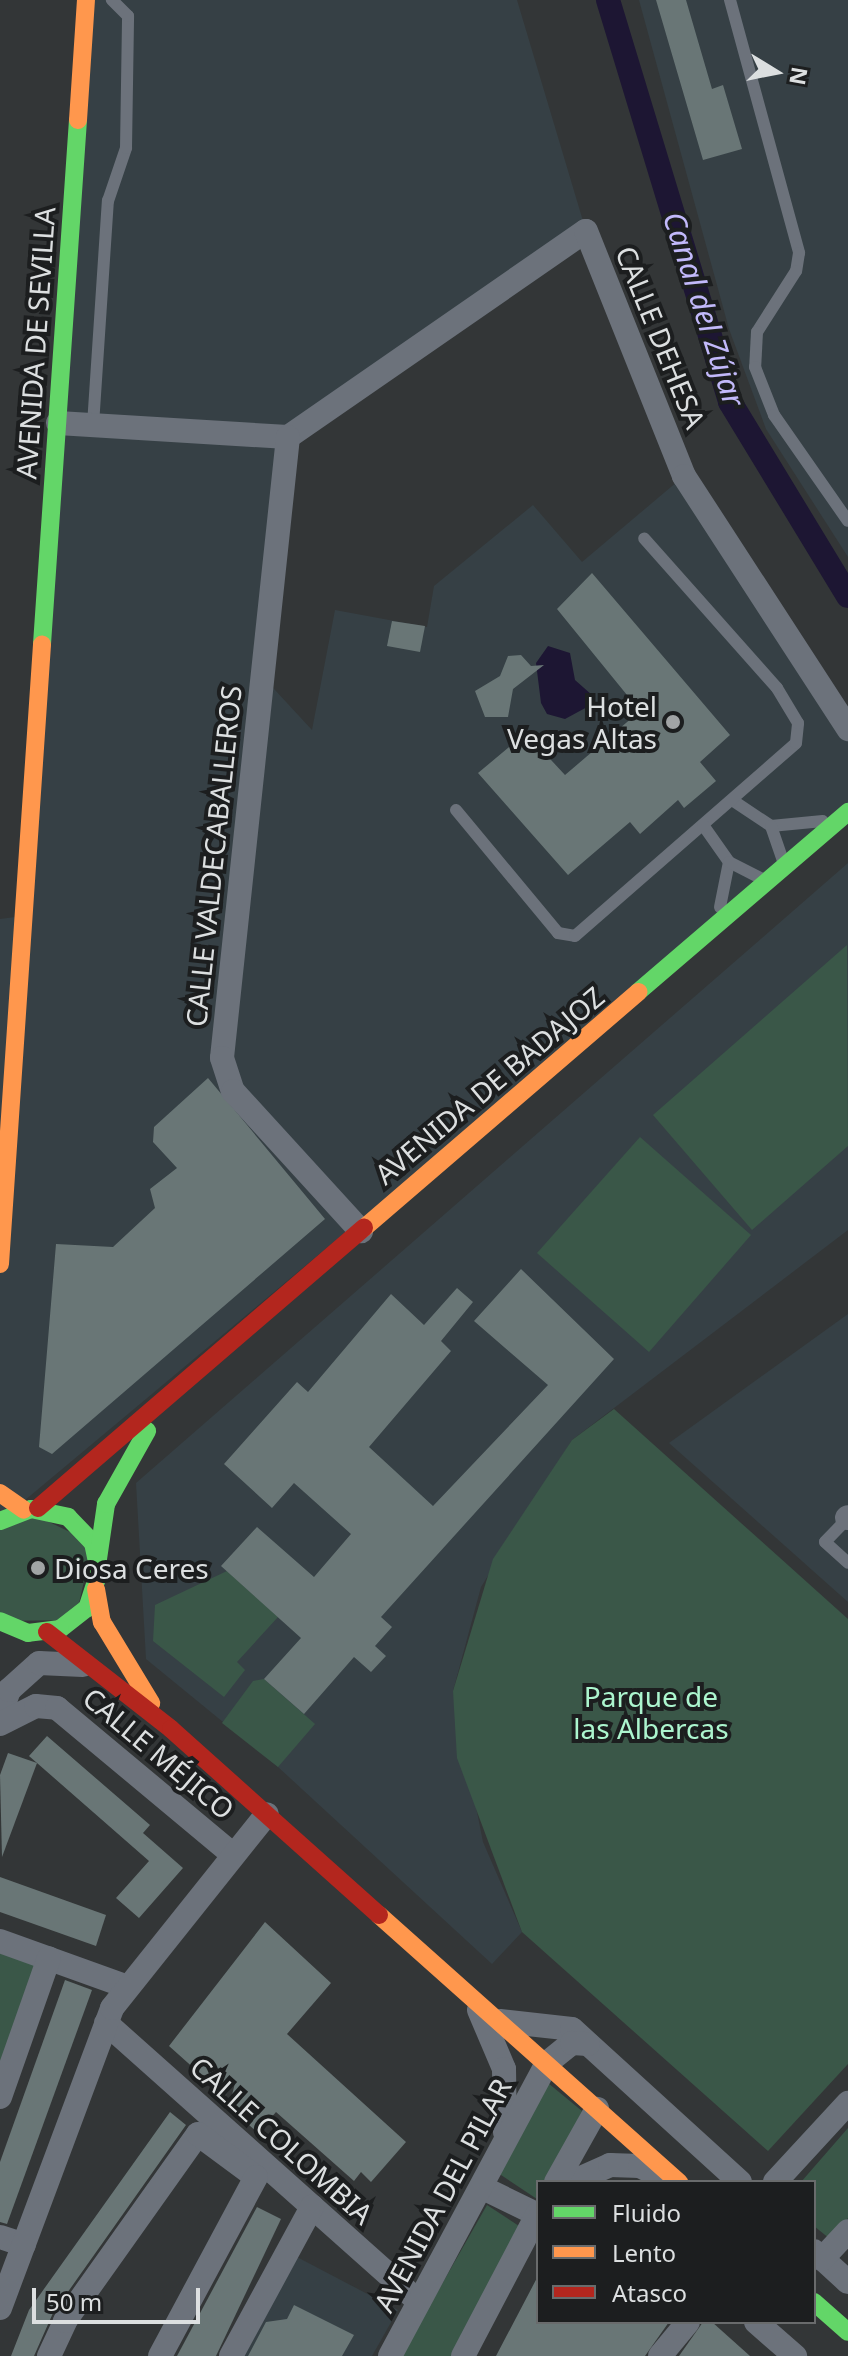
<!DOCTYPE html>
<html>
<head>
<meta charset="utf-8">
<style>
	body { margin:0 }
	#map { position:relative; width:848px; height:2356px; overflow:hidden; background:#333637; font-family:"Noto Sans",sans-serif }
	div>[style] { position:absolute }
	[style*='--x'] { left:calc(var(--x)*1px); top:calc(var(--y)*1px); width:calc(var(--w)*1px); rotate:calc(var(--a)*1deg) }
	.built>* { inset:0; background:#364045 }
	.green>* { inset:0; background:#3a5748 }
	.water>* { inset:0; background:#1d1633 }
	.canal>* { height:24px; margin:-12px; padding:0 12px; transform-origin:12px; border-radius:12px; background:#1d1633 }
	.building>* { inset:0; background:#697676 }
	.lane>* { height:12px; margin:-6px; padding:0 6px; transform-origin:6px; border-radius:6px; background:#6c727b }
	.street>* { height:24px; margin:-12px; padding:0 12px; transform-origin:12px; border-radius:12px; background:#6c727b }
	.fast>* { height:18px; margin:-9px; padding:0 9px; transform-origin:9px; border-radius:9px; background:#63d668 }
	.slow>* { height:18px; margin:-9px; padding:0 9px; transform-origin:9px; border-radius:9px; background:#ff974d }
	.jam>* { height:18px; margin:-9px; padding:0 9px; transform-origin:9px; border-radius:9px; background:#b3261e }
	.dots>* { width:22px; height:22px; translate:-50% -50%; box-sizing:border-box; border:4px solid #1c1e1f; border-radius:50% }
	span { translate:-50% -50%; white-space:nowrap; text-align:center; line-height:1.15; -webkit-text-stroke:8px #1c1e1f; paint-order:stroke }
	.street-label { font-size:28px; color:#dcdfe0 }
	.poi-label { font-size:28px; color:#dcdfe0 }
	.right { translate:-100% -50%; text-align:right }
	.left { translate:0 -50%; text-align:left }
	.park-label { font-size:28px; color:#acf5ce }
	.water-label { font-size:30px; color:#c2b9fa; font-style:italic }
	.legend { position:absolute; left:536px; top:2180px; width:280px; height:144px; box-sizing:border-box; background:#1c1e1f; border:2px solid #696b6c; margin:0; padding:10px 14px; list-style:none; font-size:24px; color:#dcdfe0 }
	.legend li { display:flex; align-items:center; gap:16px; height:40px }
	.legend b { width:40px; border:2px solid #696b6c }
	.north { position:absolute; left:736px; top:32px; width:80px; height:80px; -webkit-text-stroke:6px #1c1e1f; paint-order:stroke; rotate:100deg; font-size:22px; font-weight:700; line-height:32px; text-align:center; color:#dcdfe0 }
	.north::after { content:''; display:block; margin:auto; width:28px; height:36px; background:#dcdfe0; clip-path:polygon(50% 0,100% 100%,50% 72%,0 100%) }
	.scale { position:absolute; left:32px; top:2288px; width:168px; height:36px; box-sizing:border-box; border:4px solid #dcdfe0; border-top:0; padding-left:10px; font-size:24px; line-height:28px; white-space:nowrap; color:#dcdfe0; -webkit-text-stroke:6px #1c1e1f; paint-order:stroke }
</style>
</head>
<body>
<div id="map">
	<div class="built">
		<i style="clip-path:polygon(86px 0,517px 0,586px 231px,288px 437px,263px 677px,312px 730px,335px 610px,427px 627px,434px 586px,533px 505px,582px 562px,684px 476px,848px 729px,848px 812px,0 1521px,0 919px,23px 916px)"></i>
		<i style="clip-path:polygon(639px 0,848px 0,848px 557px,766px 429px,729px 329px)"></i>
		<i style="clip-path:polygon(848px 863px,848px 1230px,572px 1440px,481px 1587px,453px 1691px,483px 1842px,522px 1932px,492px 1964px,278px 1767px,146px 1659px,136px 1483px)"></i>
		<i style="clip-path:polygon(848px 1314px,848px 1602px,669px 1443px)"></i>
		<i style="clip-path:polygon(295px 2256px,398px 2310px,372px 2356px,239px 2356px)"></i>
	</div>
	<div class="green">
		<i style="clip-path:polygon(847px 945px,848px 1146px,752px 1230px,653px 1115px)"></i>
		<i style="clip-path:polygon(640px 1137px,751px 1235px,649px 1352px,537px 1253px)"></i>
		<i style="clip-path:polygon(614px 1409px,848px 1619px,848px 2064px,768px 2151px,522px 1932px,457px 1758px,453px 1691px,493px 1559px,572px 1440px)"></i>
		<i style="clip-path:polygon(24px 1510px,93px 1543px,75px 1620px,0 1621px,0 1522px)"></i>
		<i style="clip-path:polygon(227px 1571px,278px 1617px,237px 1662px,245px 1670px,224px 1697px,153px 1641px,155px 1605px)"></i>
		<i style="clip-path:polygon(264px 1679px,315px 1724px,278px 1767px,222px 1723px,253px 1681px)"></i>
		<i style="clip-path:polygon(0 1948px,40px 1962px,0 2076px)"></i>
		<i style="clip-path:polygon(548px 2083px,582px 2111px,548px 2182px,538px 2182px,537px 2199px,498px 2173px)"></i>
		<i style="clip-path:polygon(848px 2128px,848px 2218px,830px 2239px,814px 2226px,814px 2182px,801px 2182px)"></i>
		<i style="clip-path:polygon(487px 2205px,519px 2226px,455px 2356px,401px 2356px)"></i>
	</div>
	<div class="water">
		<i style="clip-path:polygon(548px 646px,570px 653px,575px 680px,592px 695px,589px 706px,565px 719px,547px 714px,541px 703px,536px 663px)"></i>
	</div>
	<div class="canal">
		<i style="--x:608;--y:0;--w:420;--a:73.1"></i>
		<i style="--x:730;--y:402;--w:227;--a:58.7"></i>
	</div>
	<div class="building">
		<i style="clip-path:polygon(656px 0,686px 0,712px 89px,723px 85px,742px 149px,703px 160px)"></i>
		<i style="clip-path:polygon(592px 573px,730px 735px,700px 762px,716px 781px,684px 808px,678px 800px,640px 834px,630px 822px,568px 875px,478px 773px,526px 733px,565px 775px,640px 711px,557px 609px)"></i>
		<i style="clip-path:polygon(392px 621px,425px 626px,420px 652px,387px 646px)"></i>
		<i style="clip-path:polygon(521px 655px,531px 666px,544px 665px,513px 689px,508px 717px,485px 717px,475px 691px,500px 676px,508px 656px)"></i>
		<i style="clip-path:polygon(208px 1078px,325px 1219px,52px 1454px,39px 1447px,56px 1244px,113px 1247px,155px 1208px,150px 1189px,177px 1168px,153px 1142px,154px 1127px)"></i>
		<i style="clip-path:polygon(521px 1269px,614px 1359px,381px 1617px,392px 1627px,375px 1646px,386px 1656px,371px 1672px,354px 1657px,304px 1714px,264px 1679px,301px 1638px,221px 1566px,257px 1527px,314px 1577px,351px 1534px,294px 1483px,272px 1508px,224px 1464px,297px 1382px,308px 1392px,391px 1294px,424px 1325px,457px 1288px,473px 1302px,441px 1341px,451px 1351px,369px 1447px,433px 1506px,548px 1385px,474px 1321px)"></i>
		<i style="clip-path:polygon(47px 1736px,150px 1825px,143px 1833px,183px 1868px,139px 1918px,116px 1898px,149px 1861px,29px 1756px)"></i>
		<i style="clip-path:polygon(8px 1753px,37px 1763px,2px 1857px,0 1775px)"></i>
		<i style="clip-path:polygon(0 1877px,106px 1915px,96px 1946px,0 1912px)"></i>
		<i style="clip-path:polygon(265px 1922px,331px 1983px,287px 2034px,406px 2142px,371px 2182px,361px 2172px,354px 2181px,276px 2112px,258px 2133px,229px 2107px,235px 2083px,225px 2096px,169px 2046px)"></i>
		<i style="clip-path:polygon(65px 1980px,92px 1990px,7px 2224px,0 2222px,0 2162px)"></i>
		<i style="clip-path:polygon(170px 2112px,186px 2125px,53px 2313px,34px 2356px,11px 2356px,29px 2310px)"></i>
		<i style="clip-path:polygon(257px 2207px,281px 2219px,216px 2356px,177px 2356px)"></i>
		<i style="clip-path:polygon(538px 2276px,538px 2322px,669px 2322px,645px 2356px,496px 2356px)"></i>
		<i style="clip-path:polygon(294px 2305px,354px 2335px,342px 2356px,248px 2356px,266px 2322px,287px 2319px)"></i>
		<i style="clip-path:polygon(703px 2322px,712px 2322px,750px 2356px,679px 2356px)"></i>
	</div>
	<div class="lane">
		<i style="--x:730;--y:0;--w:262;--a:74.7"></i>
		<i style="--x:799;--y:253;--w:18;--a:99"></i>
		<i style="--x:796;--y:271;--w:72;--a:122.6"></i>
		<i style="--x:757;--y:332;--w:35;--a:93"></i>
		<i style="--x:755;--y:367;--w:52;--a:68.4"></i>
		<i style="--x:774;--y:415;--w:129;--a:55.1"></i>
		<i style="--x:93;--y:425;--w:225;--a:-86.2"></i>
		<i style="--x:108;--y:201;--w:56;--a:-71.2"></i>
		<i style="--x:126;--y:148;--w:132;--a:-89.1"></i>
		<i style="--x:128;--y:16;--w:23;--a:-135"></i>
		<i style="--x:732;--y:800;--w:47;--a:33.7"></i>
		<i style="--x:771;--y:826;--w:52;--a:-5.5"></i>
		<i style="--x:456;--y:810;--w:160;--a:50.3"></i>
		<i style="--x:558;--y:933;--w:17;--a:10"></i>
		<i style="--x:575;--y:936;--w:293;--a:-41.1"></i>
		<i style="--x:796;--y:743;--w:20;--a:-84"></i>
		<i style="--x:798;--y:723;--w:41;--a:-121"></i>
		<i style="--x:777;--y:688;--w:200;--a:-131.6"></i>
		<i style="--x:703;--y:825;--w:45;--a:54.9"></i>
		<i style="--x:729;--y:862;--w:46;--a:101.3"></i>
		<i style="--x:771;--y:826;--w:36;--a:71"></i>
		<i style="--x:729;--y:862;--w:36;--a:27"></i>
		<i style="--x:848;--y:1518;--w:33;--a:134"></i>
		<i style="--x:825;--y:1542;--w:31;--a:42"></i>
	</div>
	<div class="street">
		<i style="--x:58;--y:423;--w:230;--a:3.5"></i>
		<i style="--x:288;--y:437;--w:362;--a:-34.7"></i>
		<i style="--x:586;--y:231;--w:264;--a:68.2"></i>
		<i style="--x:684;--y:476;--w:302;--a:57"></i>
		<i style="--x:288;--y:437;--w:624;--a:96.07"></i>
		<i style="--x:222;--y:1058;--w:35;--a:72"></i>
		<i style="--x:233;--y:1091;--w:190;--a:47.6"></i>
		<i style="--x:847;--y:1518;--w:1;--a:-45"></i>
		<i style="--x:0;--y:1715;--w:27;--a:-70"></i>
		<i style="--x:9;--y:1690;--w:40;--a:-42"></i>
		<i style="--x:39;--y:1663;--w:44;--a:2.6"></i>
		<i style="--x:0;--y:1724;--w:40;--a:-26.6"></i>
		<i style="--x:36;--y:1706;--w:21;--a:5"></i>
		<i style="--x:57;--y:1708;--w:228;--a:39.8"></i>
		<i style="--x:0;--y:1941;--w:133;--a:19.8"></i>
		<i style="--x:479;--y:2010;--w:64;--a:67"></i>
		<i style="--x:504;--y:2069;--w:63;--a:89.1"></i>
		<i style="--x:500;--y:2021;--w:72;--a:6.3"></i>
		<i style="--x:572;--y:2029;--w:227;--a:42.3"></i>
		<i style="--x:106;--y:2023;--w:419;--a:41.7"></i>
		<i style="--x:0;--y:2097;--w:147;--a:-70.6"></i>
		<i style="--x:581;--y:2178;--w:32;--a:-24"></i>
		<i style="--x:610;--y:2165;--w:30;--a:2"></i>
		<i style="--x:640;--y:2166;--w:28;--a:27"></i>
		<i style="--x:556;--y:2182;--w:84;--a:-60.7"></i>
		<i style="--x:775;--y:2182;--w:108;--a:-47.3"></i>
		<i style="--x:483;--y:2188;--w:61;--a:26.1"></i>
		<i style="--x:0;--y:2237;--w:25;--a:18"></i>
		<i style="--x:814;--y:2251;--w:46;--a:42.4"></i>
		<i style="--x:822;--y:2259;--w:38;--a:-47"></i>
		<i style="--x:0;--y:2308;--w:320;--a:-69.5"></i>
		<i style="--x:112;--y:2008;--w:248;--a:-51.4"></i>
		<i style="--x:756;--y:2322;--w:52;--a:41.1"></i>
		<i style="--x:49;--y:2356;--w:38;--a:-65"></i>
		<i style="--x:65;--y:2321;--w:229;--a:-54.6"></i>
		<i style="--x:198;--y:2134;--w:72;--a:36.6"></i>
		<i style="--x:256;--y:2177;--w:203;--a:118.2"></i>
		<i style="--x:231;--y:2356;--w:170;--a:-61.5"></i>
		<i style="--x:390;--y:2356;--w:332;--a:-61.8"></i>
		<i style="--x:547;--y:2063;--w:32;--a:-39"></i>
		<i style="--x:572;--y:2043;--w:16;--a:4"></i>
		<i style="--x:463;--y:2356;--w:161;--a:-62.3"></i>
		<i style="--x:660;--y:2356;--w:44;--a:-50.5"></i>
	</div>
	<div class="fast">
		<i style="--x:42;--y:644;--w:525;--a:-86.07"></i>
		<i style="--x:638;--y:992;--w:277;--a:-40.6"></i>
		<i style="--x:0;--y:1521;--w:33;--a:-21"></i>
		<i style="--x:31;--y:1509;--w:38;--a:12"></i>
		<i style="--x:68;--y:1517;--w:36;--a:46"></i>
		<i style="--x:93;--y:1543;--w:30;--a:78"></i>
		<i style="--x:99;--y:1572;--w:38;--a:108"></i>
		<i style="--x:87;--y:1608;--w:34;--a:142"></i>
		<i style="--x:60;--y:1629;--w:32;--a:173"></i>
		<i style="--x:28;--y:1633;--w:30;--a:-157"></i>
		<i style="--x:98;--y:1559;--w:56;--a:-81.7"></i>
		<i style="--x:106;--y:1504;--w:84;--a:-60.7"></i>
		<i style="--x:814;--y:2302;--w:45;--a:41.4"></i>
	</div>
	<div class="slow">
		<i style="--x:78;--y:120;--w:120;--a:-86.2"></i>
		<i style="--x:364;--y:1228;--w:362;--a:-40.7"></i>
		<i style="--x:0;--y:1264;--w:621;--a:-86.12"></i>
		<i style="--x:0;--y:1493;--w:29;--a:35"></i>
		<i style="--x:96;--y:1589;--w:34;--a:80"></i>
		<i style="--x:102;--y:1622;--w:95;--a:58.8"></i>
		<i style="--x:379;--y:1915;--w:402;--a:41.7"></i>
	</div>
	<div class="jam">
		<i style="--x:38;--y:1508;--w:430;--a:-40.7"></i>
		<i style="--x:47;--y:1632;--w:157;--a:38"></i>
		<i style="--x:171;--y:1729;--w:279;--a:41.8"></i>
	</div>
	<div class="dots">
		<i style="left:673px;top:722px;background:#a1a4a5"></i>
		<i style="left:38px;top:1568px;background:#a1a4a5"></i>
	</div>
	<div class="street-label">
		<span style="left:661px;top:337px;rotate:68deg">CALLE DEHESA</span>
		<span style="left:35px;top:343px;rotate:-86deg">AVENIDA DE SEVILLA</span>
		<span style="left:213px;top:856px;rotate:-84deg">CALLE VALDECABALLEROS</span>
		<span style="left:489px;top:1085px;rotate:-40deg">AVENIDA DE BADAJOZ</span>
		<span style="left:159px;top:1753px;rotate:40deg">CALLE MÉJICO</span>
		<span style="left:282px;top:2140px;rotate:42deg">CALLE COLOMBIA</span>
		<span style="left:442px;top:2195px;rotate:-62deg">AVENIDA DEL PILAR</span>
	</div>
	<div class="poi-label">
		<span class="right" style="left:657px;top:722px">Hotel<br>Vegas Altas</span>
		<span class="left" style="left:54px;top:1568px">Diosa Ceres</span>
	</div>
	<div class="park-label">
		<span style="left:651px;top:1712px">Parque de<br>las Albercas</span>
	</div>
	<div class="water-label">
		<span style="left:704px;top:309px;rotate:72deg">Canal del Zújar</span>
	</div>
	<ul class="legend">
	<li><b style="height:10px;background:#63d668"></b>Fluido</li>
	<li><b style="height:10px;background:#ff974d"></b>Lento</li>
	<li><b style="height:10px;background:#b3261e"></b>Atasco</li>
	</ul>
	<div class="north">N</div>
	<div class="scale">50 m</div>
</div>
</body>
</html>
